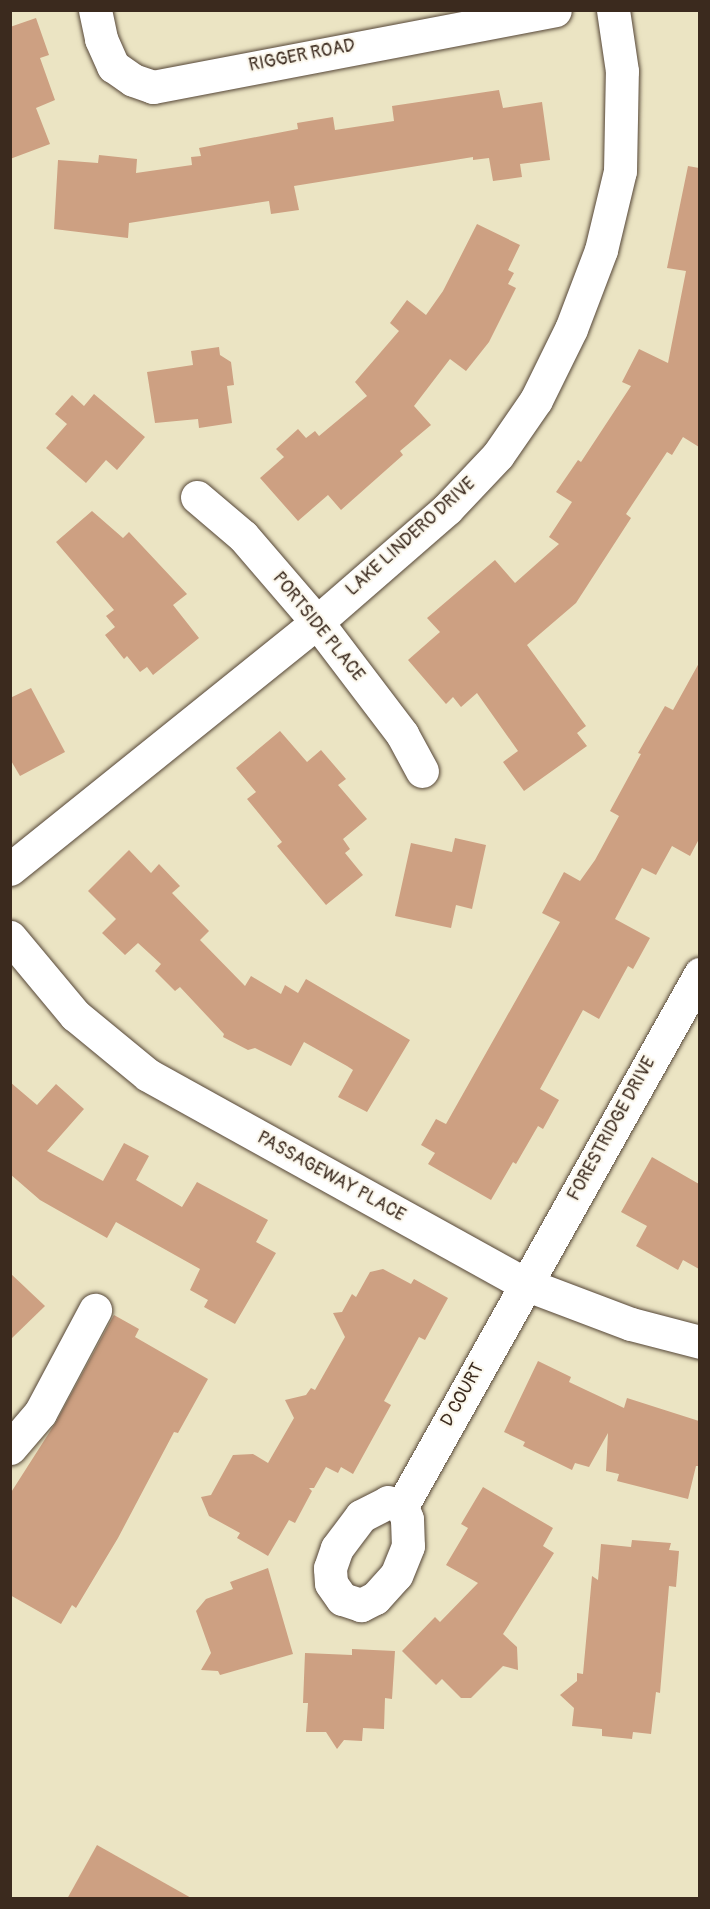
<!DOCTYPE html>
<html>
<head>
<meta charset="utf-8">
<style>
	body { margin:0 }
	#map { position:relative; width:710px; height:1909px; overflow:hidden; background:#ebe4c3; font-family:Pangolin,sans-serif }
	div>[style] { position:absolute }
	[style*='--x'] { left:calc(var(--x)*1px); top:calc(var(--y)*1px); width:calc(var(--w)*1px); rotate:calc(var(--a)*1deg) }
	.building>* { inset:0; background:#cda082 }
	.roads { filter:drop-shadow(0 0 2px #554637) drop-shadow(0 0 2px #554637) }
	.minor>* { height:33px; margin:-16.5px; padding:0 16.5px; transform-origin:16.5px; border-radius:16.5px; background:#fff }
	span { translate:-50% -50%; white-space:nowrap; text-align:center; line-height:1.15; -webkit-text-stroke:4.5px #fbf7ec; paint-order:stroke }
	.street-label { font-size:18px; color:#3b2a1e }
	.frame { position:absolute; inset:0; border:12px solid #3b2a1e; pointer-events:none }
</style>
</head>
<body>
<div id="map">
	<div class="building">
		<i style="clip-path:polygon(36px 18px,49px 55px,40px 58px,55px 100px,36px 108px,50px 144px,10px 159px,10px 27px)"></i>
		<i style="clip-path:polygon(499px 90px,503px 108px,542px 102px,550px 160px,520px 164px,522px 177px,493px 181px,489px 158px,473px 160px,473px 157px,294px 186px,299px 210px,271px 214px,269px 201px,129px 223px,128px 238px,54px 229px,58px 160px,98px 163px,99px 155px,137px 159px,136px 173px,192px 165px,191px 157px,201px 156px,199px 148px,298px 129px,297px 123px,333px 117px,335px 130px,394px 121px,392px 106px)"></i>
		<i style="clip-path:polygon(688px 166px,699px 168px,699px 447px,683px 437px,672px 455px,667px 452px,626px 514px,631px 518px,576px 603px,527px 645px,586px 726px,577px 733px,587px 746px,524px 791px,503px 762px,518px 751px,477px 693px,461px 707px,453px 697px,446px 704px,408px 660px,440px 632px,427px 618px,495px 560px,515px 583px,559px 544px,549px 537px,572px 502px,556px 492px,578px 460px,581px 462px,631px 386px,622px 382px,639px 349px,668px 363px,686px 271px,667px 268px)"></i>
		<i style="clip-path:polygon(477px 224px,520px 245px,508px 270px,514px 273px,508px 284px,516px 288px,489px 342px,466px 371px,450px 359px,414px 406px,431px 425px,400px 451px,403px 455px,341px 510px,328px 495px,298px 521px,260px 478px,284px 457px,276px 449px,298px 429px,306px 438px,315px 431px,319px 436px,367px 396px,355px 382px,399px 331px,390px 323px,407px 300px,426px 315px,443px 291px)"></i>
		<i style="clip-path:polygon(219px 347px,220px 355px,231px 362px,234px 385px,227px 386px,232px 423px,199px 428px,198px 419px,155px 423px,147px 372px,193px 365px,191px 351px)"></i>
		<i style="clip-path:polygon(94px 394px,145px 437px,117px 470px,106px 460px,86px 483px,46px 448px,67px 424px,55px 414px,72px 395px,84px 406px)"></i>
		<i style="clip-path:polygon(92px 511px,123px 538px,129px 532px,187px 594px,173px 605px,199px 638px,153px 675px,147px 667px,140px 672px,127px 656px,124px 659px,105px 635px,115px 627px,106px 616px,114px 610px,56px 542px)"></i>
		<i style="clip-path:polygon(699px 663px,699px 839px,690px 856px,672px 846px,656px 875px,642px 868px,615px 919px,650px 938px,633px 969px,628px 966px,599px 1019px,583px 1010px,540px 1089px,559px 1100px,543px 1129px,538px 1126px,516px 1164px,513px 1162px,491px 1200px,428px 1164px,435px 1153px,421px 1145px,436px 1119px,446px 1124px,560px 922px,542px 913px,564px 872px,580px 881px,595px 860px,619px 816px,610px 811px,641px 754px,638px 753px,665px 706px,673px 710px)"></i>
		<i style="clip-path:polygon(31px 688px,65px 752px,20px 776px,10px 759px,10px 698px)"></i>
		<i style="clip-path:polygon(280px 731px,307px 762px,321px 750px,346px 779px,338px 785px,367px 819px,343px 839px,350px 849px,345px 853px,363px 875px,326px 905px,277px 846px,282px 842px,247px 799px,256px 792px,236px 768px)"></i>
		<i style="clip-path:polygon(455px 838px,486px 845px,472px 909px,456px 905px,451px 928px,395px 916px,411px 843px,452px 852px)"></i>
		<i style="clip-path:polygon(129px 850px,151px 873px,159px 864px,180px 886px,172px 893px,209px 931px,200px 940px,245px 986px,251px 976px,281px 994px,285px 985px,298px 993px,306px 979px,410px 1040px,367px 1112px,338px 1097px,353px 1070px,347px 1066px,304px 1042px,291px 1066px,255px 1048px,248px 1050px,223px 1037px,224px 1034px,180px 987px,175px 991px,155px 971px,161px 964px,138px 943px,125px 955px,102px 933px,116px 919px,88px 891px)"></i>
		<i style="clip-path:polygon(10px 1082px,37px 1105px,56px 1084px,84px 1109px,47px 1151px,103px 1181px,124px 1143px,149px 1156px,136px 1180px,182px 1207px,197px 1182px,268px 1220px,256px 1242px,276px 1253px,235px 1324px,204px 1307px,208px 1300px,190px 1290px,200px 1269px,116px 1222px,107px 1238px,40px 1200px,10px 1174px)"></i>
		<i style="clip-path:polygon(652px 1157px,699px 1184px,699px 1269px,683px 1260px,678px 1270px,636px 1246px,647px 1226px,621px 1212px)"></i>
		<i style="clip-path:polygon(383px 1269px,411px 1284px,414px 1279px,448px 1298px,425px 1340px,419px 1337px,384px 1401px,391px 1405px,353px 1474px,341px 1467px,338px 1473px,326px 1467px,314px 1488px,309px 1488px,312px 1491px,295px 1523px,289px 1520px,268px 1556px,237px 1538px,240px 1533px,209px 1516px,201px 1497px,211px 1495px,233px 1455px,253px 1454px,268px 1463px,294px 1418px,285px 1400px,306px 1395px,311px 1388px,315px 1390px,345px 1337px,333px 1313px,342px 1312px,352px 1294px,356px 1297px,370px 1272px)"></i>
		<i style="clip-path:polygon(10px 1273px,45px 1306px,10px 1340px)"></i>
		<i style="clip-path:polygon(114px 1315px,139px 1329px,135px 1337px,208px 1379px,178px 1433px,174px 1432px,118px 1538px,76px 1608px,72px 1605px,61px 1624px,10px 1595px,10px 1494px,56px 1422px)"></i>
		<i style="clip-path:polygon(538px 1361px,571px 1377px,569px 1382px,624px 1408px,627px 1398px,699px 1421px,699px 1466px,696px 1466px,688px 1499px,617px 1481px,619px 1474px,606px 1471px,608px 1433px,589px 1467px,575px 1463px,572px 1470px,523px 1446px,525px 1442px,504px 1432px)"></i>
		<i style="clip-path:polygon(483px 1487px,553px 1528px,543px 1546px,554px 1553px,503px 1634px,517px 1647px,518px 1670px,503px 1666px,471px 1698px,461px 1698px,442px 1679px,436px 1685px,402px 1651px,435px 1617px,440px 1622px,478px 1583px,446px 1565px,468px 1528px,461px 1524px)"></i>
		<i style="clip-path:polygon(632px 1540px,671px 1543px,669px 1550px,679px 1551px,676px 1587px,669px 1586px,660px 1693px,656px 1692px,651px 1734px,633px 1732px,632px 1739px,602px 1736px,602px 1729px,572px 1726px,574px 1708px,560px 1695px,577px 1681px,577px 1673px,583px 1674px,592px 1576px,598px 1580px,601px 1544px,631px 1547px)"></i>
		<i style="clip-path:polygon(268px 1568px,293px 1654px,220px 1675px,218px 1671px,201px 1670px,211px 1653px,196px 1611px,206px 1599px,233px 1589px,230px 1582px)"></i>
		<i style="clip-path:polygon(352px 1649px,395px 1651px,392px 1699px,385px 1698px,384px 1729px,363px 1728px,362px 1741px,344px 1740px,337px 1749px,326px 1732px,306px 1732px,308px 1703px,303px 1703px,305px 1653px,352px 1655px)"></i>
		<i style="clip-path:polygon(97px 1845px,193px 1899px,67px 1899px)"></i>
	</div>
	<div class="roads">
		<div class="minor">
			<i style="--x:95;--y:10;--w:30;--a:78"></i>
			<i style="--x:101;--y:39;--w:30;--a:66"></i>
			<i style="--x:113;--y:66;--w:24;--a:35"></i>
			<i style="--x:133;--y:80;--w:21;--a:19"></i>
			<i style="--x:153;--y:87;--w:409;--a:-10.8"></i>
			<i style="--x:197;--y:497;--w:60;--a:40.3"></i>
			<i style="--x:243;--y:536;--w:113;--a:49.3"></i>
			<i style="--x:317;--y:622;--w:141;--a:52.8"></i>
			<i style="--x:402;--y:734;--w:42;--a:61.6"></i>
			<i style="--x:10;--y:869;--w:394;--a:-38.8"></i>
			<i style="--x:317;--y:622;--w:172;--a:-41"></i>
			<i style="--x:447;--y:509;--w:74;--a:-46.6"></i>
			<i style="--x:498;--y:455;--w:67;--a:-55.4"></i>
			<i style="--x:536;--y:400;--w:79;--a:-63.8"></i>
			<i style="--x:571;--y:329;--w:85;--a:-69.2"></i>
			<i style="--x:601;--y:250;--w:81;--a:-76.5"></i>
			<i style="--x:620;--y:171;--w:100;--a:-88.9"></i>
			<i style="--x:622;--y:71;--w:62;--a:-98.4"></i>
			<i style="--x:10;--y:937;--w:102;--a:50.2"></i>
			<i style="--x:75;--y:1015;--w:94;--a:39.4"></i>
			<i style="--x:148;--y:1075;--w:431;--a:29"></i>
			<i style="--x:525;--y:1284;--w:113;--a:20.7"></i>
			<i style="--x:631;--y:1324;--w:71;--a:14.6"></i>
			<i style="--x:10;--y:1448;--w:46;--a:-49.4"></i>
			<i style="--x:40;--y:1413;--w:117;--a:-61.9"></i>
			<i style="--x:388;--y:1502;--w:15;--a:16"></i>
			<i style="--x:402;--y:1506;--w:14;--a:69"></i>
			<i style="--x:407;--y:1519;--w:27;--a:88"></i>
			<i style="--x:408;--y:1546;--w:31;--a:112"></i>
			<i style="--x:396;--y:1575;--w:31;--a:132"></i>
			<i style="--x:375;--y:1598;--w:16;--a:153"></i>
			<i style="--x:361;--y:1605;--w:20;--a:-162"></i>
			<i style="--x:342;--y:1599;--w:19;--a:-125"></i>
			<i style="--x:331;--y:1583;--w:15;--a:-94"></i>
			<i style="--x:330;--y:1568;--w:21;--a:-71"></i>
			<i style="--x:337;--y:1548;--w:40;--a:-53"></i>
			<i style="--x:361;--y:1516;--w:30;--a:-27"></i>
			<i style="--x:402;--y:1506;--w:610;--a:-60.74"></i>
		</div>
	</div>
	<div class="street-label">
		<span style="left:302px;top:56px;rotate:-11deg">RIGGER ROAD</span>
		<span style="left:411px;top:537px;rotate:-42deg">LAKE LINDERO DRIVE</span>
		<span style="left:318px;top:627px;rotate:51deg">PORTSIDE PLACE</span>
		<span style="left:612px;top:1129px;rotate:-61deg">FORESTRIDGE DRIVE</span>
		<span style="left:331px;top:1177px;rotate:29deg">PASSAGEWAY PLACE</span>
		<span style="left:463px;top:1395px;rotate:-61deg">D COURT</span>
	</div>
	<div class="frame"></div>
</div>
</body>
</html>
